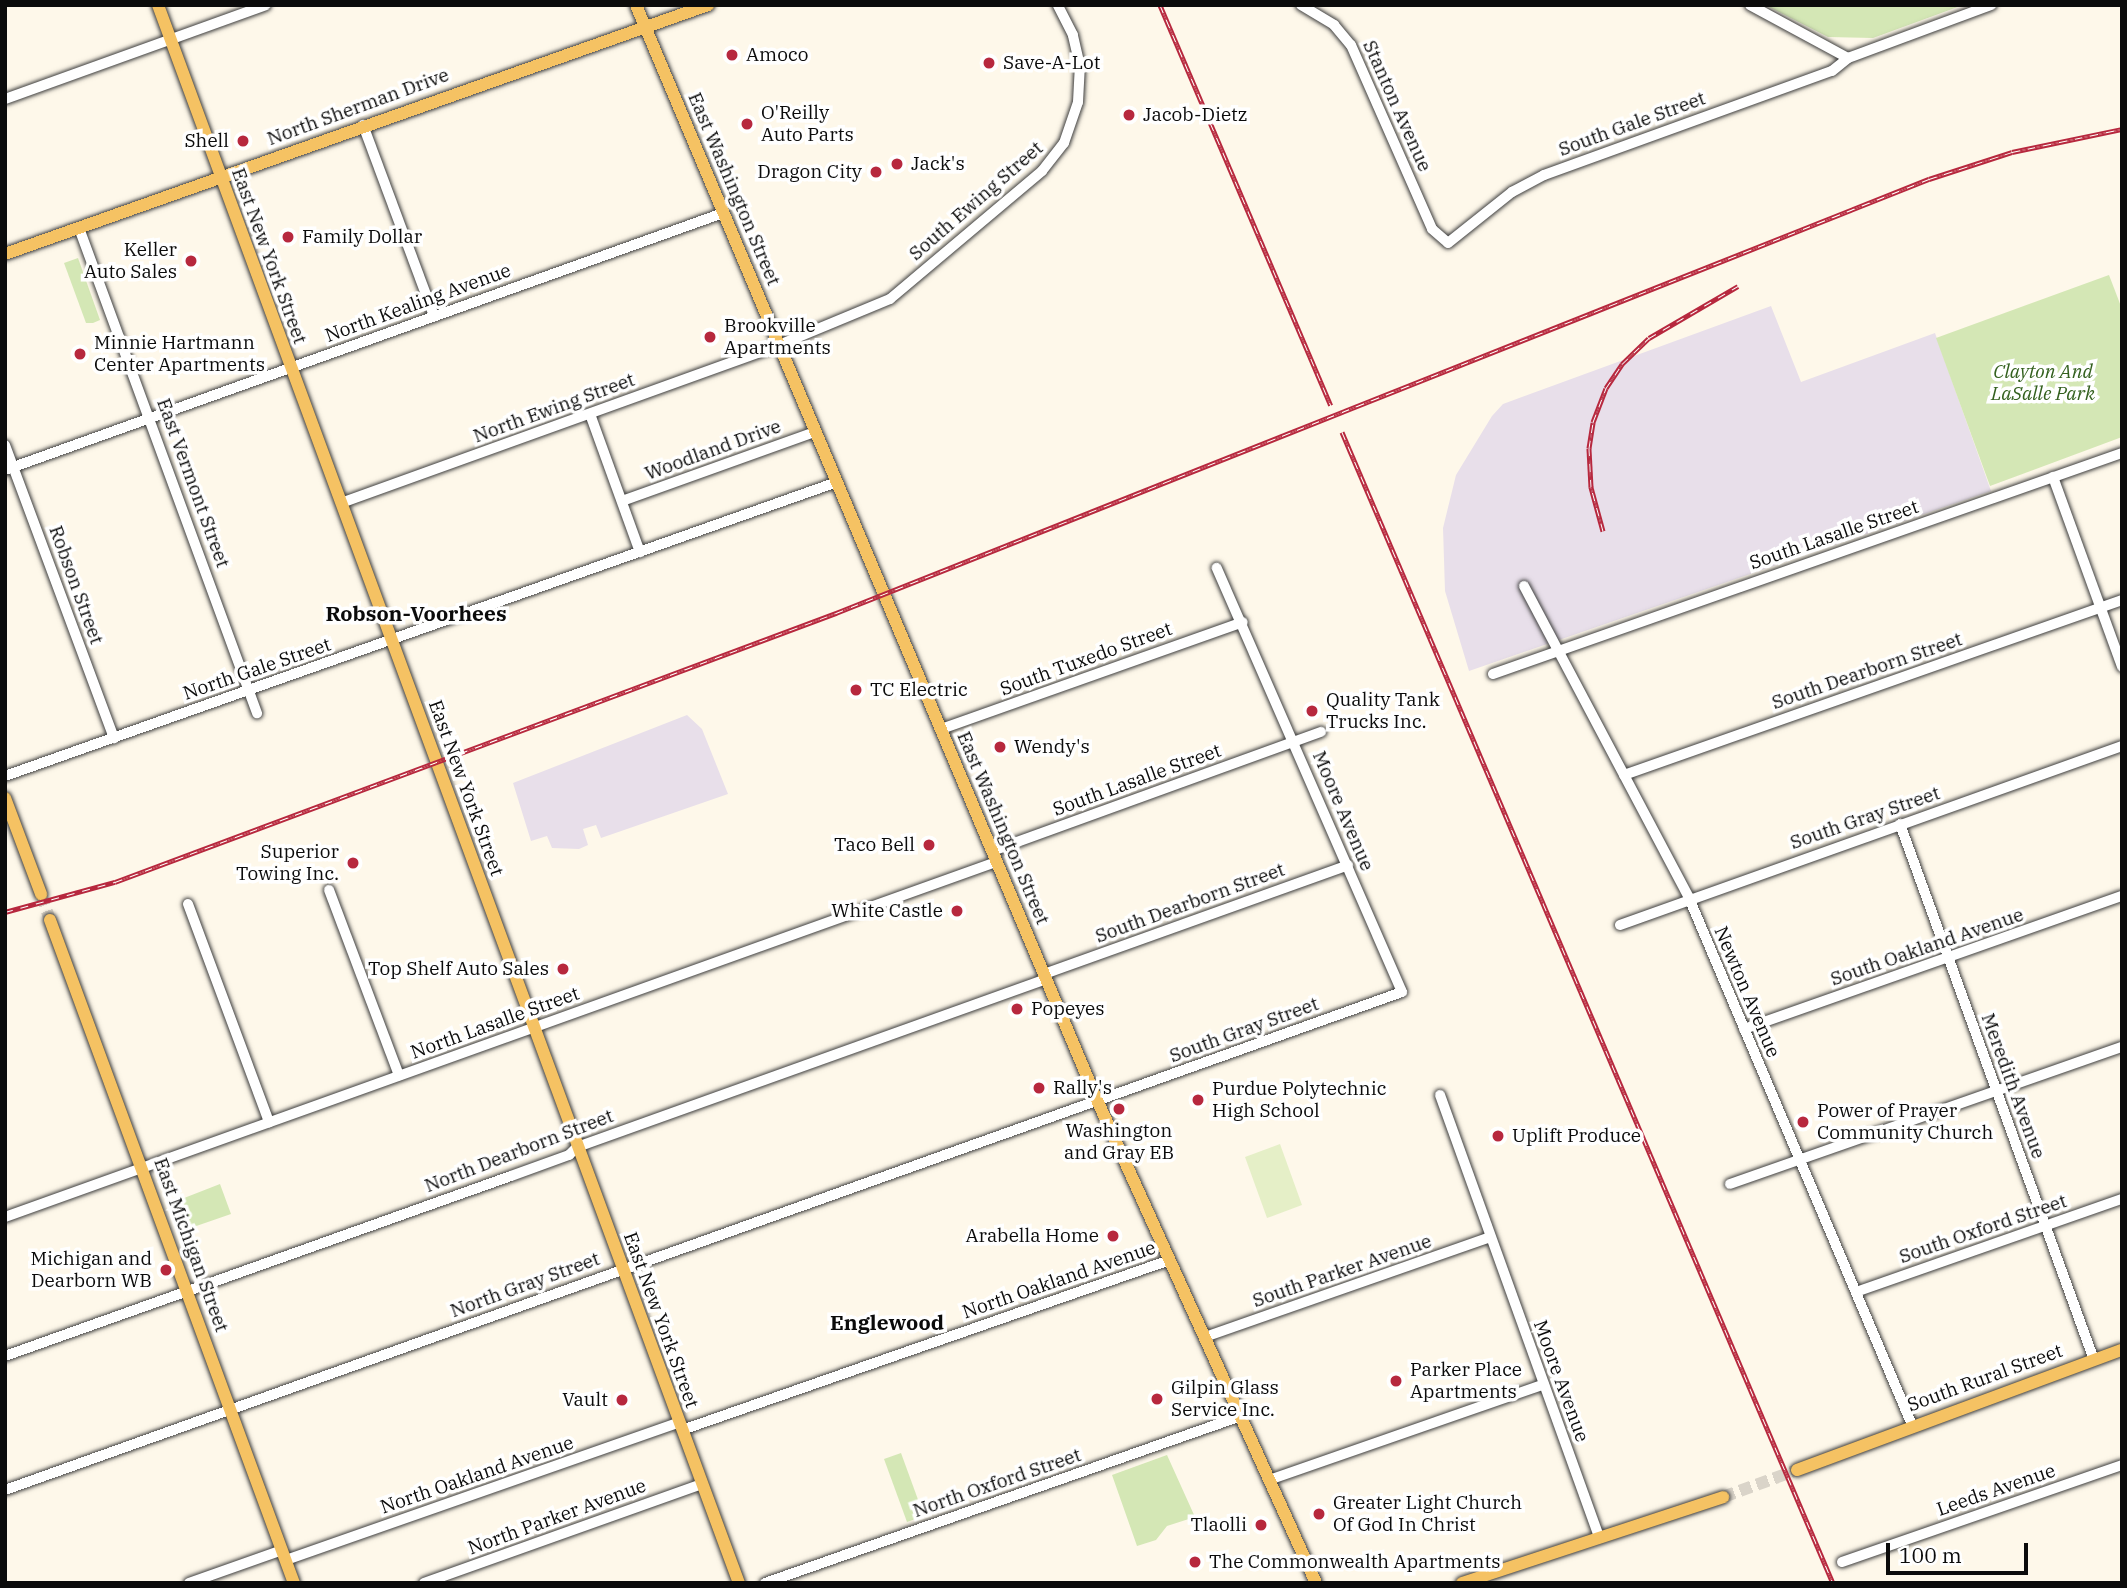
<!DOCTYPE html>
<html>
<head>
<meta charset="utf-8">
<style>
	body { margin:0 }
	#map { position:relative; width:2127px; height:1588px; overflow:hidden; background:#fef8ea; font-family:"IBM Plex Serif",serif }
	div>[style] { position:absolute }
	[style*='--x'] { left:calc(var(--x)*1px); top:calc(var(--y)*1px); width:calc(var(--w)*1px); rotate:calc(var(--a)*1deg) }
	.industrial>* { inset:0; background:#e8dfea }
	.green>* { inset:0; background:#d4e7b5 }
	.pitch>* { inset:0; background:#e5efc7 }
	.major-tunnel>* { height:12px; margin-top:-6px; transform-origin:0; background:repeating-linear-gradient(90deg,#dad4c9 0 12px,transparent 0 18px) }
	.roads { filter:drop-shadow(0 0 2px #3e3e3e) drop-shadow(0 0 2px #3e3e3e) }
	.minor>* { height:10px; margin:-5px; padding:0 5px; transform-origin:5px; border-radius:5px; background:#fff }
	.major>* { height:12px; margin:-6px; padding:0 6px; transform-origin:6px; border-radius:6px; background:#f5c263 }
	.rail>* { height:5px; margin-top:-2.5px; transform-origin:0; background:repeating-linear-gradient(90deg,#fff 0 8px,#b7283e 0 16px); box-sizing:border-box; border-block:2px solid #b7283e }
	.dots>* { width:19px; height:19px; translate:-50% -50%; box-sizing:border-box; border:4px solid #fff; border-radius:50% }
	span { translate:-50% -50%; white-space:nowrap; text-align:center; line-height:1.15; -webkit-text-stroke:7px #fff; paint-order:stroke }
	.poi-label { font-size:19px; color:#0b0b0b }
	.left { translate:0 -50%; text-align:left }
	.right { translate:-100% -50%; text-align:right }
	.street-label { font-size:19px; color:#0b0b0b }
	.park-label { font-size:19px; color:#33601e; font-style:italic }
	.neighbourhood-label { font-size:21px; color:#0b0b0b; font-weight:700 }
	.frame { position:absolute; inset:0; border:7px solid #0b0b0b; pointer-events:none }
	.scale { position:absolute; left:1886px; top:1543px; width:142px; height:32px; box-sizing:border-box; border:4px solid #0b0b0b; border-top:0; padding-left:9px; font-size:21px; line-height:24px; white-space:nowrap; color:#0b0b0b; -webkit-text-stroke:5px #fff; paint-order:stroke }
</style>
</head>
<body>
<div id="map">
	<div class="industrial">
		<i style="clip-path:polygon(1771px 306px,1801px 382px,1935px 333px,1991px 491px,1469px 671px,1445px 591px,1443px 528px,1456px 475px,1492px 416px,1503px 404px)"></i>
		<i style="clip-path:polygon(687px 715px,702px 729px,728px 794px,601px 838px,596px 825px,583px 829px,588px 845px,579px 849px,552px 848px,547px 836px,531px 841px,513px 783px)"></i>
	</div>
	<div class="green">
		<i style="clip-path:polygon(1765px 5px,1963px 5px,1873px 38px,1828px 37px)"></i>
		<i style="clip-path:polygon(78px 258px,100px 320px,93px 323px,86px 323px,64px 263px)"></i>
		<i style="clip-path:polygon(2109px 275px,2122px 309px,2122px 437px,1990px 486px,1936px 338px)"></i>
		<i style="clip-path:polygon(220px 1184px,231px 1214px,179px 1232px,175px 1220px,182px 1214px,179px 1200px)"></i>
		<i style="clip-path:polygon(901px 1453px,924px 1516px,907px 1522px,884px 1459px)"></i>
		<i style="clip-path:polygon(1167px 1455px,1195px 1517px,1167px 1526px,1156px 1540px,1137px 1546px,1112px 1475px)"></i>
	</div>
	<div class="pitch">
		<i style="clip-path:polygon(1280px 1144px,1302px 1205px,1267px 1218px,1245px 1157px)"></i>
	</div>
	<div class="major-tunnel">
		<i style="--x:41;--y:894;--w:28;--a:71"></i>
		<i style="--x:1723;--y:1497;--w:79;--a:-20"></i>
	</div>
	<div class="roads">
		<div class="minor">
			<i style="--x:1301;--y:5;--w:39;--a:31"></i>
			<i style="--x:1334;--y:25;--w:26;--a:50"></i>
			<i style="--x:1351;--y:45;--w:201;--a:66.2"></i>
			<i style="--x:1432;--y:229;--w:21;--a:41"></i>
			<i style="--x:1448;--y:243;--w:82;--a:-38.6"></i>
			<i style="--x:1512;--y:192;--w:36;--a:-28"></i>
			<i style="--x:1544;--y:175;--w:306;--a:-19.9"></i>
			<i style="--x:1832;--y:71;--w:21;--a:-39"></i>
			<i style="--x:1750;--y:5;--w:111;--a:28.4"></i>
			<i style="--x:1848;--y:58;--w:153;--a:-20.3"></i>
			<i style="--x:5;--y:99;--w:277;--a:-19.8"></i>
			<i style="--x:363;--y:125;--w:204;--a:69.6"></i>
			<i style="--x:79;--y:228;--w:517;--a:69.85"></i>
			<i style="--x:590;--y:414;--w:147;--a:70.1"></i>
			<i style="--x:5;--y:445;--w:313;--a:69.6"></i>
			<i style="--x:5;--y:470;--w:763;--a:-19.69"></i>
			<i style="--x:2053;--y:477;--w:202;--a:70"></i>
			<i style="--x:622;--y:501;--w:205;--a:-19.7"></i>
			<i style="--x:341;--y:503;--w:453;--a:-19.8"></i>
			<i style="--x:767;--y:350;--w:133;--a:-22.5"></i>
			<i style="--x:890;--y:299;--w:199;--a:-40.1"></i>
			<i style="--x:1042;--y:171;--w:36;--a:-52"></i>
			<i style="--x:1064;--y:143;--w:43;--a:-71.1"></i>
			<i style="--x:1078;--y:102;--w:36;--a:-87"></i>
			<i style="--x:1080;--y:66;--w:32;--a:-103"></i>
			<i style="--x:1073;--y:35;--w:34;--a:-117"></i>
			<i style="--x:1524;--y:586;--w:353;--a:62.1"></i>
			<i style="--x:1689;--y:898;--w:572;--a:67.06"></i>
			<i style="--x:1493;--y:674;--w:667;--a:-19.36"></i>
			<i style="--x:941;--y:729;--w:320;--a:-19.5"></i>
			<i style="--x:1624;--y:775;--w:528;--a:-19.36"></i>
			<i style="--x:5;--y:776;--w:882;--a:-19.46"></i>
			<i style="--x:1900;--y:824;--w:570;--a:70.1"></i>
			<i style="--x:992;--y:851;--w:350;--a:-19.9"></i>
			<i style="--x:329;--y:890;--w:198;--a:69.3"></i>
			<i style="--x:188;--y:904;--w:233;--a:69.6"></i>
			<i style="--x:1620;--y:925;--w:533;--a:-19.62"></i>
			<i style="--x:1044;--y:974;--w:323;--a:-19.7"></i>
			<i style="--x:1744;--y:1029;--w:401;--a:-19.4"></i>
			<i style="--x:1440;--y:1095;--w:469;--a:70.2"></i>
			<i style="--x:1730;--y:1184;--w:415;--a:-19.3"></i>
			<i style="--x:5;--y:1217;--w:1053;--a:-19.71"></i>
			<i style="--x:1856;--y:1292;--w:282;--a:-19.3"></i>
			<i style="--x:1205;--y:1337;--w:302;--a:-19.3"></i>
			<i style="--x:5;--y:1356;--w:537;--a:-19.58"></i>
			<i style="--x:511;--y:1176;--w:62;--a:-19.9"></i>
			<i style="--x:569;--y:1155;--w:11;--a:-45"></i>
			<i style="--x:577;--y:1147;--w:498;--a:-19.7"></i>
			<i style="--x:682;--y:1430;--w:517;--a:-19.21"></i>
			<i style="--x:1269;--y:1480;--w:291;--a:-19.2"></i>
			<i style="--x:5;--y:1490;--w:1483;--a:-19.62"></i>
			<i style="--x:1402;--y:992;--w:463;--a:-113.6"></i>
			<i style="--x:286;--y:1560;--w:417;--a:-19.3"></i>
			<i style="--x:1842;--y:1562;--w:296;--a:-19.1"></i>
			<i style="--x:189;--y:1583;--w:99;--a:-19.5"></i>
			<i style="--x:424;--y:1583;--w:295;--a:-19.6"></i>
			<i style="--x:765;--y:1583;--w:504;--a:-19.33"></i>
		</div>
		<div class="major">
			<i style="--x:158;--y:5;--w:1682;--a:69.79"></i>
			<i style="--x:636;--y:5;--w:1188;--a:67.17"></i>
			<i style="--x:1097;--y:1100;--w:530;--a:65.61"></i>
			<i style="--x:5;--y:254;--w:746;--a:-19.5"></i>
			<i style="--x:5;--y:798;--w:103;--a:69.4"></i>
			<i style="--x:50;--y:920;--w:706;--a:69.8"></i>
			<i style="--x:1797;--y:1470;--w:346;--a:-20.3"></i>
			<i style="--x:1462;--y:1583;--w:275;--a:-18.2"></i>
		</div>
	</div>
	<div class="rail">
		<i style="--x:1160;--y:5;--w:435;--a:66.9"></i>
		<i style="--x:1342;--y:432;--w:1251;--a:66.9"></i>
		<i style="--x:1603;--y:531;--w:46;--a:-105.3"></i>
		<i style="--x:1591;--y:487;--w:39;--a:-93"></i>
		<i style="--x:1589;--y:448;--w:26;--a:-81"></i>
		<i style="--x:1593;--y:422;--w:36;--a:-69"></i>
		<i style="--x:1606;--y:388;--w:29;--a:-56"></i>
		<i style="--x:1622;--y:364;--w:37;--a:-44"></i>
		<i style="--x:1649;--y:338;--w:103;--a:-30.3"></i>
		<i style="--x:5;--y:912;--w:114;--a:-15.3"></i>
		<i style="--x:115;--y:882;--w:770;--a:-20.46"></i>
		<i style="--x:836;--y:613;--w:1176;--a:-21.66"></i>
		<i style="--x:1929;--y:179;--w:87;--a:-18"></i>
		<i style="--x:2012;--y:152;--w:112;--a:-11.8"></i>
	</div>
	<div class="dots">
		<i style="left:732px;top:55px;background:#b7283e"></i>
		<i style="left:989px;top:63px;background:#b7283e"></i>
		<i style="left:1129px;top:115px;background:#b7283e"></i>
		<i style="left:747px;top:124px;background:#b7283e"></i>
		<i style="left:243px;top:141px;background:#b7283e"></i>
		<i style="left:897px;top:164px;background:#b7283e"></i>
		<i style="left:876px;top:172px;background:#b7283e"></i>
		<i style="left:288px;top:237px;background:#b7283e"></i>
		<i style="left:191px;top:261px;background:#b7283e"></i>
		<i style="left:710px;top:337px;background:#b7283e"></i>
		<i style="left:80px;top:354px;background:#b7283e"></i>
		<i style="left:856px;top:690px;background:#b7283e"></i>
		<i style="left:1312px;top:711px;background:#b7283e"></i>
		<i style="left:1000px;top:747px;background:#b7283e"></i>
		<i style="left:929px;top:845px;background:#b7283e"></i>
		<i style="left:353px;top:863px;background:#b7283e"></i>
		<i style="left:957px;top:911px;background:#b7283e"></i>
		<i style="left:563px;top:969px;background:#b7283e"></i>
		<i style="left:1017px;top:1009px;background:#b7283e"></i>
		<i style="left:1039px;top:1088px;background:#b7283e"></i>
		<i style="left:1198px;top:1100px;background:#b7283e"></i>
		<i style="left:1119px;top:1109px;background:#b7283e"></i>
		<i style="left:1803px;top:1122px;background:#b7283e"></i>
		<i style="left:1498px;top:1136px;background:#b7283e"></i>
		<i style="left:1113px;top:1236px;background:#b7283e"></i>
		<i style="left:166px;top:1270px;background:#b7283e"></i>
		<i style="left:1396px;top:1381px;background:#b7283e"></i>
		<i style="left:1157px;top:1399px;background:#b7283e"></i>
		<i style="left:622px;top:1400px;background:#b7283e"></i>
		<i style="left:1319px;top:1514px;background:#b7283e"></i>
		<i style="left:1261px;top:1525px;background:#b7283e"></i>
		<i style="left:1195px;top:1562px;background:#b7283e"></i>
	</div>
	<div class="poi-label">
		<span class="left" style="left:746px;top:55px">Amoco</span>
		<span class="left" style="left:1003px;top:63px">Save-A-Lot</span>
		<span class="left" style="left:761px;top:124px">O'Reilly<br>Auto Parts</span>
		<span class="left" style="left:1143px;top:115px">Jacob-Dietz</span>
		<span class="right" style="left:229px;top:141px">Shell</span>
		<span class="left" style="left:911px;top:164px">Jack's</span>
		<span class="right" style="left:862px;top:172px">Dragon City</span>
		<span class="left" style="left:302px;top:237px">Family Dollar</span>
		<span class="right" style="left:177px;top:261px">Keller<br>Auto Sales</span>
		<span class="left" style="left:724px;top:337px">Brookville<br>Apartments</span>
		<span class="left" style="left:94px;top:354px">Minnie Hartmann<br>Center Apartments</span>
		<span class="left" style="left:870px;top:690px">TC Electric</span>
		<span class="left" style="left:1326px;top:711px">Quality Tank<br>Trucks Inc.</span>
		<span class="left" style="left:1014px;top:747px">Wendy's</span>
		<span class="right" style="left:915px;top:845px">Taco Bell</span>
		<span class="right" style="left:339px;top:863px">Superior<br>Towing Inc.</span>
		<span class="right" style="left:943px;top:911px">White Castle</span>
		<span class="right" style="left:549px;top:969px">Top Shelf Auto Sales</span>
		<span class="left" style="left:1031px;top:1009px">Popeyes</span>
		<span class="left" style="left:1053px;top:1088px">Rally's</span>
		<span class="left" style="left:1212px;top:1100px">Purdue Polytechnic<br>High School</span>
		<span class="left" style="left:1817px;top:1122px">Power of Prayer<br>Community Church</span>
		<span style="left:1119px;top:1142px">Washington<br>and Gray EB</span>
		<span class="left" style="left:1512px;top:1136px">Uplift Produce</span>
		<span class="right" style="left:1099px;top:1236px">Arabella Home</span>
		<span class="right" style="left:152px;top:1270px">Michigan and<br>Dearborn WB</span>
		<span class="left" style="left:1410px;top:1381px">Parker Place<br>Apartments</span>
		<span class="left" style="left:1171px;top:1399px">Gilpin Glass<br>Service Inc.</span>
		<span class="right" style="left:608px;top:1400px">Vault</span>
		<span class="left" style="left:1333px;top:1514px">Greater Light Church<br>Of God In Christ</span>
		<span class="right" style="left:1247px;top:1525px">Tlaolli</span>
		<span class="left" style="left:1209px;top:1562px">The Commonwealth Apartments</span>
	</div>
	<div class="street-label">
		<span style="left:1397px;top:106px;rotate:66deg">Stanton Avenue</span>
		<span style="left:358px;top:107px;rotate:-20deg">North Sherman Drive</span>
		<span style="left:1632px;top:124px;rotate:-20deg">South Gale Street</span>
		<span style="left:734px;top:189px;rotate:67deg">East Washington Street</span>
		<span style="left:976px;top:201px;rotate:-41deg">South Ewing Street</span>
		<span style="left:269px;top:256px;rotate:70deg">East New York Street</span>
		<span style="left:418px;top:303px;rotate:-20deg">North Kealing Avenue</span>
		<span style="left:554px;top:408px;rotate:-20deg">North Ewing Street</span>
		<span style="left:713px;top:450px;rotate:-20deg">Woodland Drive</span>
		<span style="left:193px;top:483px;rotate:70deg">East Vermont Street</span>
		<span style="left:1834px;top:535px;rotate:-19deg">South Lasalle Street</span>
		<span style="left:76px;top:585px;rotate:70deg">Robson Street</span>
		<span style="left:1086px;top:659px;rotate:-20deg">South Tuxedo Street</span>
		<span style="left:257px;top:669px;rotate:-19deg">North Gale Street</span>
		<span style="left:1867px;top:671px;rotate:-19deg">South Dearborn Street</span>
		<span style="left:1137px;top:780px;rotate:-20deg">South Lasalle Street</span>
		<span style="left:466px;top:788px;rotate:70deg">East New York Street</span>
		<span style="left:1343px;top:811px;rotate:67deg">Moore Avenue</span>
		<span style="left:1865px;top:818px;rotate:-19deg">South Gray Street</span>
		<span style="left:1003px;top:828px;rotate:67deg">East Washington Street</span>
		<span style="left:1190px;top:903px;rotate:-20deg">South Dearborn Street</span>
		<span style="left:1927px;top:947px;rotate:-19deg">South Oakland Avenue</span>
		<span style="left:1747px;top:992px;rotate:67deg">Newton Avenue</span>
		<span style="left:495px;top:1023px;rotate:-20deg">North Lasalle Street</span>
		<span style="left:1244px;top:1030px;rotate:-20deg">South Gray Street</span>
		<span style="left:2013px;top:1086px;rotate:70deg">Meredith Avenue</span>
		<span style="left:519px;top:1151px;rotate:-21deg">North Dearborn Street</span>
		<span style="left:1983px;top:1229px;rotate:-19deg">South Oxford Street</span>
		<span style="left:191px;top:1245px;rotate:70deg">East Michigan Street</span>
		<span style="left:1342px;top:1271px;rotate:-19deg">South Parker Avenue</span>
		<span style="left:1059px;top:1280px;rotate:-19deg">North Oakland Avenue</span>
		<span style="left:525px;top:1285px;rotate:-20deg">North Gray Street</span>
		<span style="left:661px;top:1320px;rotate:70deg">East New York Street</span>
		<span style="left:1985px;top:1378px;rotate:-20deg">South Rural Street</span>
		<span style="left:1561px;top:1381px;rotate:70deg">Moore Avenue</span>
		<span style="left:477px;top:1475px;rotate:-19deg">North Oakland Avenue</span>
		<span style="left:997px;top:1483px;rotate:-19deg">North Oxford Street</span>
		<span style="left:1996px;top:1490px;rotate:-19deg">Leeds Avenue</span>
		<span style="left:557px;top:1517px;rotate:-20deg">North Parker Avenue</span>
	</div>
	<div class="park-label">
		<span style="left:2043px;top:383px">Clayton And<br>LaSalle Park</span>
	</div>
	<div class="neighbourhood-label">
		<span style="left:416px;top:613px">Robson-Voorhees</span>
		<span style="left:887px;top:1322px">Englewood</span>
	</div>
	<div class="frame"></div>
	<div class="scale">100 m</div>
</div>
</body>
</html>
